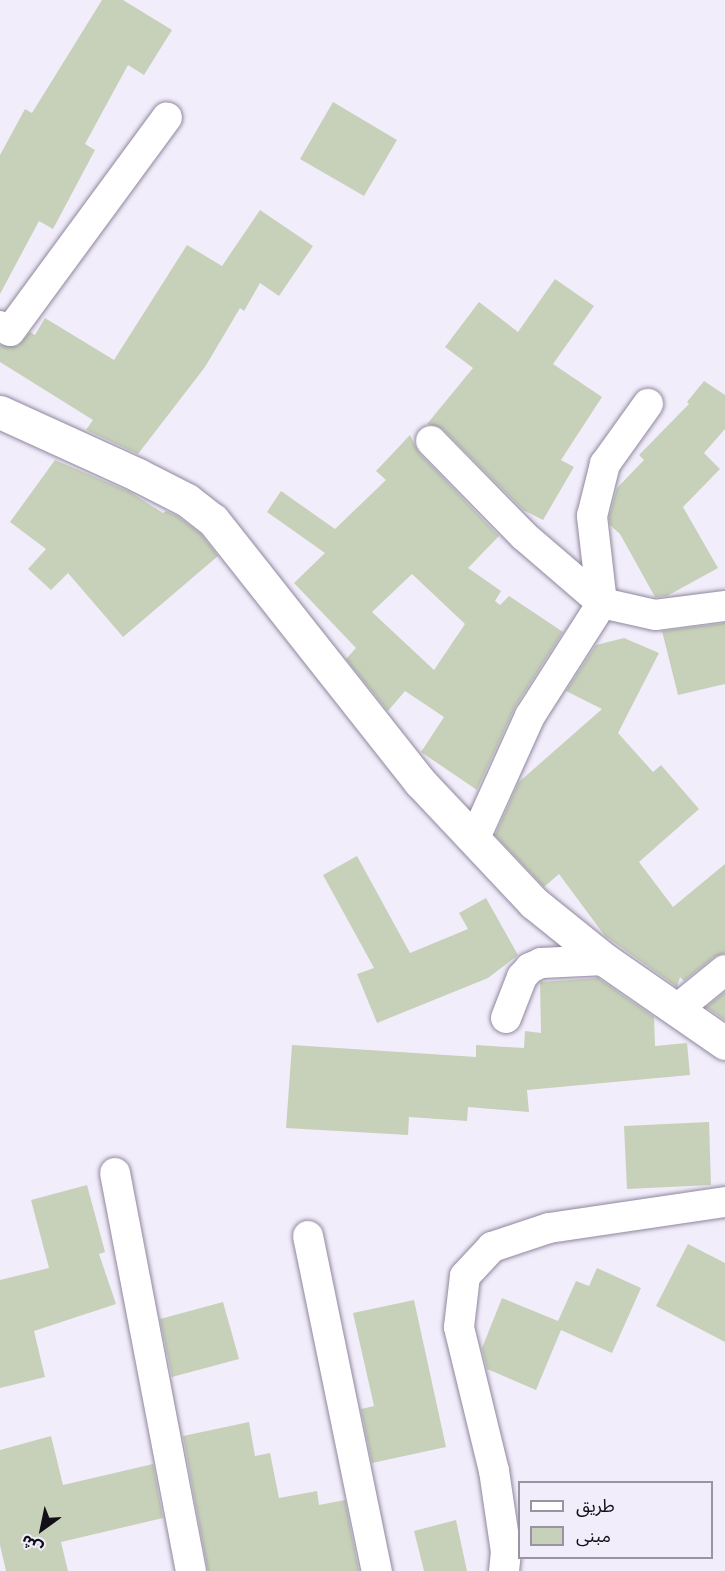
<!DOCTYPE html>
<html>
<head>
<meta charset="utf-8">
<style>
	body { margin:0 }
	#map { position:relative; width:725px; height:1571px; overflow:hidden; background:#f2edfb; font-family:Figtree,"Noto Sans Arabic",sans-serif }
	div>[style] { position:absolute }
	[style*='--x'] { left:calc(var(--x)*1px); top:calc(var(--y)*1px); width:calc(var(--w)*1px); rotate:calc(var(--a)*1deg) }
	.building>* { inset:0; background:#c7d1b9 }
	.roads { filter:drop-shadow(0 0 2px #8f879d) drop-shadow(0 0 2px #8f879d) }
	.minor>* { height:30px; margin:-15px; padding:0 15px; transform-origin:15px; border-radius:15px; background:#fff }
	.tertiary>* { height:33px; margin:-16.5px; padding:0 16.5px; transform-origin:16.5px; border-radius:16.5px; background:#fff }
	span { translate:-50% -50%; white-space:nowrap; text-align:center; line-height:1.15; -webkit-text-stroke:4.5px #f2edfb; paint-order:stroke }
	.legend { position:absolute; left:518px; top:1481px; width:195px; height:78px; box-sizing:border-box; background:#f2edfb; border:2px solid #9894a0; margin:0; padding:8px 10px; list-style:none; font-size:18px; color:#120f17 }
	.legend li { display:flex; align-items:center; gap:12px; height:30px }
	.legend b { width:30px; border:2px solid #9894a0 }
	.north { position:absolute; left:12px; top:1499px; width:60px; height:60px; -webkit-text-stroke:4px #f2edfb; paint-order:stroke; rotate:213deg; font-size:16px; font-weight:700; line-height:24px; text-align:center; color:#120f17 }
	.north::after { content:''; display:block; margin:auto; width:21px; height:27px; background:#120f17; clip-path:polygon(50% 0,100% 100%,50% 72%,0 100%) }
</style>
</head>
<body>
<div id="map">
	<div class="building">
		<i style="clip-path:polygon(102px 0,123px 0,172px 30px,144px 75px,128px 65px,85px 144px,95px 150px,53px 229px,39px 221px,0 294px,0 155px,25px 109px,32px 113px)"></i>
		<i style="clip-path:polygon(333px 102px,397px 140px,364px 196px,300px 159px)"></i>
		<i style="clip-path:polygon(260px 210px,313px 246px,279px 296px,260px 283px,244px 311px,240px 308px,205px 367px,138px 454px,86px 430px,93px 420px,0 362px,0 345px,18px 346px,30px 332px,35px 335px,45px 318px,114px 360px,187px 245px,222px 266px)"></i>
		<i style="clip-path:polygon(555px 279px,594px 306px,553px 364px,602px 397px,561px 460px,574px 467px,543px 520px,523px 510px,443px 429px,427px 424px,473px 368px,445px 347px,479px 302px,518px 332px)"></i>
		<i style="clip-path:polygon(704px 381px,725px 395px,725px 429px,704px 453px,720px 469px,683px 507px,718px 568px,667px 596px,655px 597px,620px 534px,610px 525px,609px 517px,617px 488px,644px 460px,639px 455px,689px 404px,687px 402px)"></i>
		<i style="clip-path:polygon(evenodd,410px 435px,419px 453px,499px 536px,468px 568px,501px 591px,495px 601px,500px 605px,509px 596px,563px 632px,515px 707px,477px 790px,421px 752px,444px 717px,405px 691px,388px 711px,346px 659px,356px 648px,294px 583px,325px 553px,267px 512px,281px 491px,335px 529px,386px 480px,376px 471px,410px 435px,412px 574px,465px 624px,434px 670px,372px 612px,412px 574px)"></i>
		<i style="clip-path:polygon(55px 460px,130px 492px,163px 513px,166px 511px,177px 516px,200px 533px,218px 556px,123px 637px,68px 573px,51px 590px,28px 569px,46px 549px,10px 522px)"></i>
		<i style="clip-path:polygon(725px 623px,725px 684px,678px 695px,662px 631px)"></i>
		<i style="clip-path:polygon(624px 638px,659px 653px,618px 733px,653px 772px,661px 765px,699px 809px,639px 862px,673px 907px,725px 864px,725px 953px,714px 957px,684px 981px,680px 977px,677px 987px,605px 936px,559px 874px,544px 887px,495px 835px,519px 782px,602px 709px,566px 691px,596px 645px)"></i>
		<i style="clip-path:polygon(357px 856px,410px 953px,468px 929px,459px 913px,486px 898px,518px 955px,488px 978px,377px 1023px,357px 974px,374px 968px,323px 875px)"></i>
		<i style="clip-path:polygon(598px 978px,654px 1017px,655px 1046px,687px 1043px,690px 1075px,527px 1090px,529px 1112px,468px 1107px,467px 1121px,409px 1117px,408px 1135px,286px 1128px,292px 1045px,476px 1057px,476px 1045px,524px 1048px,525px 1031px,541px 1033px,540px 982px)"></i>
		<i style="clip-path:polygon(725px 992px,725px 1020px,706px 1007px)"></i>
		<i style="clip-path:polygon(709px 1122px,711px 1185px,627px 1189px,624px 1126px)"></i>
		<i style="clip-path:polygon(87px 1185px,105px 1252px,99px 1254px,116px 1304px,34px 1331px,45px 1377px,0 1388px,0 1280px,49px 1268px,31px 1200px)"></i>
		<i style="clip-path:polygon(688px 1244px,725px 1263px,725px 1342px,656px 1306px)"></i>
		<i style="clip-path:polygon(597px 1268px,641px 1288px,612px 1353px,561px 1330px,536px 1390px,487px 1369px,482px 1348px,502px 1298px,558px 1321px,576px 1281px,589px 1286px)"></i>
		<i style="clip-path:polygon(414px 1300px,446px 1447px,372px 1463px,361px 1409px,374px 1406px,353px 1313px)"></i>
		<i style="clip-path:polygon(223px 1302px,239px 1359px,172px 1377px,160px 1319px)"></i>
		<i style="clip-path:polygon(249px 1422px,255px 1456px,270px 1453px,279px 1498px,317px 1491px,319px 1505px,345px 1500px,359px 1571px,208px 1571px,183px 1436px)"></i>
		<i style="clip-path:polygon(51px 1436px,63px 1485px,153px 1464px,163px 1518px,61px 1542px,68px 1571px,6px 1571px,0 1545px,0 1450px)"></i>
		<i style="clip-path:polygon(456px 1520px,467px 1571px,424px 1571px,414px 1531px)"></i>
	</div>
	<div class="roads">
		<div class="minor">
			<i style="--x:0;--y:326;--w:11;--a:27"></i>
			<i style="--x:10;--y:331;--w:265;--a:-53.7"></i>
			<i style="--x:431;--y:441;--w:133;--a:45.6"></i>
			<i style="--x:524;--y:536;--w:103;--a:40.7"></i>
			<i style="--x:602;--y:603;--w:54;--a:12.8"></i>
			<i style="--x:655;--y:615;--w:71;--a:-7.3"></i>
			<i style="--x:474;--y:840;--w:136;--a:-65.7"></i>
			<i style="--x:530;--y:716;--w:134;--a:-57.5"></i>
			<i style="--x:602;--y:603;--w:88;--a:-96.6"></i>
			<i style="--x:592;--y:516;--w:54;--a:-76"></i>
			<i style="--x:605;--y:464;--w:74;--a:-54.4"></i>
			<i style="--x:676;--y:1010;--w:63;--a:-39.2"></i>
			<i style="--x:506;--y:1018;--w:44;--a:-68.7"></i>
			<i style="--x:522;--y:977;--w:12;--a:-48"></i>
			<i style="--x:530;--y:968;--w:12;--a:-24"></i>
			<i style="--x:541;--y:963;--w:64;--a:-2.7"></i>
			<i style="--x:115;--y:1173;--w:405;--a:79.2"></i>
			<i style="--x:308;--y:1236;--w:342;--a:78.4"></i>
			<i style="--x:504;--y:1571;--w:19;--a:-84"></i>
			<i style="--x:506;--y:1552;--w:82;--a:-98.4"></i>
			<i style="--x:494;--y:1471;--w:148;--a:-103.7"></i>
			<i style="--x:459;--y:1327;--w:51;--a:-83.3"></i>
			<i style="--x:465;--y:1276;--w:40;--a:-47"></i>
			<i style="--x:492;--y:1247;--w:60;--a:-18.4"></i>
			<i style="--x:549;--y:1228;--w:178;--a:-8.4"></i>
		</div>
		<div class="tertiary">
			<i style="--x:0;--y:412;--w:152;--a:24.5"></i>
			<i style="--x:138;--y:475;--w:55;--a:27"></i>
			<i style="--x:187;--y:500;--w:33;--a:38"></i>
			<i style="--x:213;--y:520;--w:334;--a:51.7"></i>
			<i style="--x:420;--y:782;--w:166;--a:46.7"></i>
			<i style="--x:534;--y:903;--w:91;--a:38.8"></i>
			<i style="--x:605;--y:960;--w:146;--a:34.7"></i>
		</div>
	</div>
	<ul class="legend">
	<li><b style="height:8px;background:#fff"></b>طريق</li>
	<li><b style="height:16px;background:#c7d1b9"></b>مبنى</li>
	</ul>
	<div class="north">ش</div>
</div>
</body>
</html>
